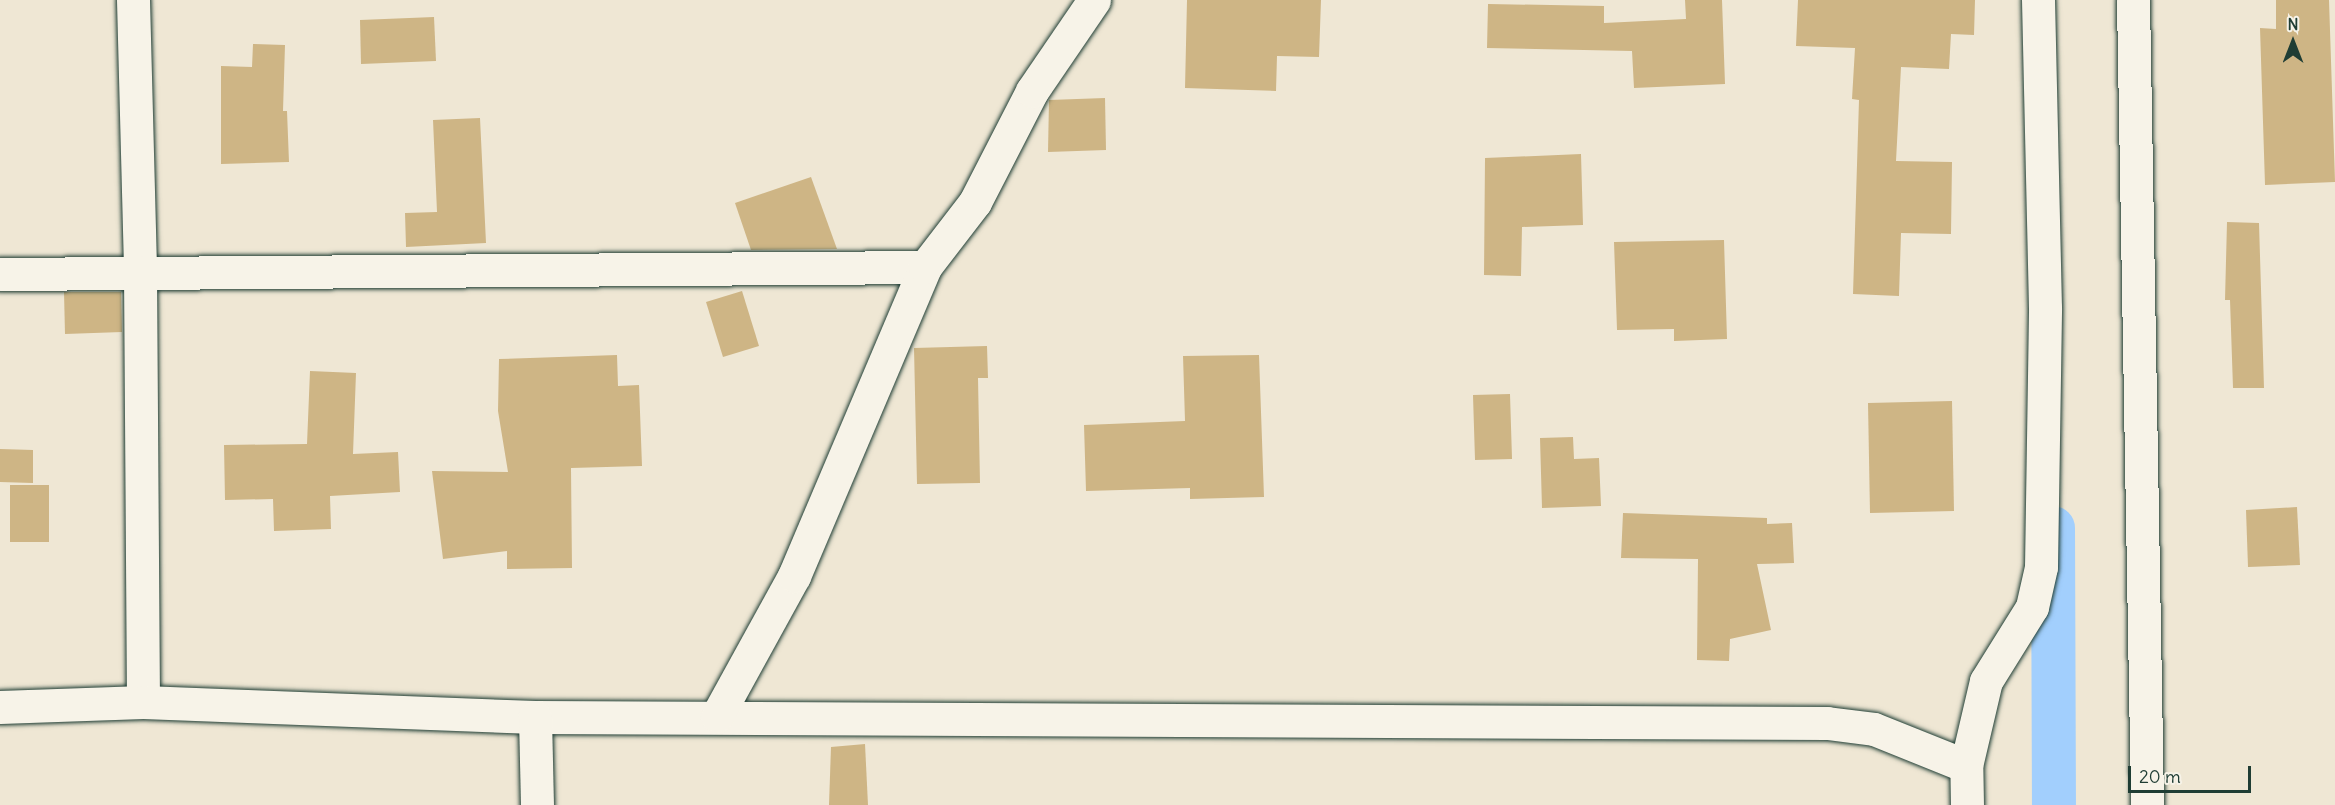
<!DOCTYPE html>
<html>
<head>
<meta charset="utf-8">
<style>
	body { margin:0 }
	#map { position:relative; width:2335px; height:805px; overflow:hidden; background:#efe7d4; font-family:Delius,sans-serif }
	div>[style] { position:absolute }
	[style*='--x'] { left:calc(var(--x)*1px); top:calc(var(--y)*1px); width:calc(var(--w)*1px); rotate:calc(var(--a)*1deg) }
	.canal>* { height:44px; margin:-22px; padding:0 22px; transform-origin:22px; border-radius:22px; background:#a2cffd }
	.building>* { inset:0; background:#ceb585 }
	.roads { filter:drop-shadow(0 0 2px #1f3d34) drop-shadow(0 0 2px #1f3d34) }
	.minor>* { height:33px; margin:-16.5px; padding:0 16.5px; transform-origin:16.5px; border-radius:16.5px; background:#f7f3e8 }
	span { translate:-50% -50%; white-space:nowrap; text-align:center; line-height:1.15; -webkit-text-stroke:4.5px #f7f3e8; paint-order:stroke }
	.north { position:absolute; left:2263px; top:12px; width:60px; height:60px; -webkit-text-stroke:4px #f7f3e8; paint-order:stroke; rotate:0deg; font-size:16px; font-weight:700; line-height:24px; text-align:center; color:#1f3d34 }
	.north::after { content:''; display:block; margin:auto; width:21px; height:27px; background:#1f3d34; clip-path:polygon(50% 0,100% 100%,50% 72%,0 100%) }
	.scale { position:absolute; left:2128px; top:766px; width:123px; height:27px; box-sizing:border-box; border:3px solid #1f3d34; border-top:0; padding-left:8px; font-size:18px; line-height:21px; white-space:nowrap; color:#1f3d34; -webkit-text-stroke:4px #f7f3e8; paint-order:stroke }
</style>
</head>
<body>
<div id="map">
	<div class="canal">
		<i style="--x:2053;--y:528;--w:277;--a:89.8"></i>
	</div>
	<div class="building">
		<i style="clip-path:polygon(1187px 0,1321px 0,1319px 57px,1277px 56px,1276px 91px,1185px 88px)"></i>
		<i style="clip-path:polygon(1685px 0,1722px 0,1725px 84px,1634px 88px,1632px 51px,1487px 48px,1488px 4px,1604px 6px,1604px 23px,1686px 19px)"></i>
		<i style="clip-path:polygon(1798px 0,1975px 0,1974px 35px,1951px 34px,1949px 69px,1901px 67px,1896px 161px,1952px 162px,1951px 234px,1901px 233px,1899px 296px,1853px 294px,1859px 100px,1852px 99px,1855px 48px,1796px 46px)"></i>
		<i style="clip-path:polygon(2276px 0,2329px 0,2335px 182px,2265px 185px,2260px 28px,2276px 29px)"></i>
		<i style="clip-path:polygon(434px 17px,436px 61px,361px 64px,360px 20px)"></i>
		<i style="clip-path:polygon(253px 44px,285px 45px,283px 111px,287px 111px,289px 162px,221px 164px,221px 66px,252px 67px)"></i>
		<i style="clip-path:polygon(1105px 98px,1106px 150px,1048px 152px,1049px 100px)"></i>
		<i style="clip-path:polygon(480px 118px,486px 243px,406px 247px,405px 213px,437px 212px,433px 120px)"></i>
		<i style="clip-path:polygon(1581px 154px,1583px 225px,1522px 227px,1521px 276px,1484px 275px,1485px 158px)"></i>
		<i style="clip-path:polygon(811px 177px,837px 249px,751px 250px,735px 203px)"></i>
		<i style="clip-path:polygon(2227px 222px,2259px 223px,2264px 388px,2233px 388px,2230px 300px,2225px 300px)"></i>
		<i style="clip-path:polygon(1724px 240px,1727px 339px,1674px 341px,1674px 329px,1617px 330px,1614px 242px)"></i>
		<i style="clip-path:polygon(742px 291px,759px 346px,723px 357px,706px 302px)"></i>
		<i style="clip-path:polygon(64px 292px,121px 292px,122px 332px,65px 334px)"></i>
		<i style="clip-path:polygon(987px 346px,988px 378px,978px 378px,980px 483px,917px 484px,914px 348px)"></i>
		<i style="clip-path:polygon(617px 355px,618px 386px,639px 385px,642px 466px,571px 468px,572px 568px,507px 569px,507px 551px,443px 559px,432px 471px,508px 472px,498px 411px,499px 359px)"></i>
		<i style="clip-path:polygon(1259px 355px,1264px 497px,1190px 499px,1190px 488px,1086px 491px,1084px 425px,1185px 421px,1183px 356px)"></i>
		<i style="clip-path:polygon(310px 371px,356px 373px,353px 454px,398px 452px,400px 492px,330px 496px,331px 529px,274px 531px,273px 499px,225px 500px,224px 445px,307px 444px)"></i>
		<i style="clip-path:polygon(1510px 394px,1512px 459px,1475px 460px,1473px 395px)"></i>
		<i style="clip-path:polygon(1952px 401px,1954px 511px,1870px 513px,1868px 403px)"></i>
		<i style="clip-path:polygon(1573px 437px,1574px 459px,1599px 458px,1601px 506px,1542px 508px,1540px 438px)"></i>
		<i style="clip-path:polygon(0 449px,33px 450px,33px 483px,0 482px)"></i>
		<i style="clip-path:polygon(10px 485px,49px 485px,49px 542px,10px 542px)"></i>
		<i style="clip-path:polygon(2297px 507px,2300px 565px,2248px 567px,2246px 510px)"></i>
		<i style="clip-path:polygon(1623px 513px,1767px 518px,1767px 524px,1792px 523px,1794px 563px,1757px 564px,1771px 630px,1730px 639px,1729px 661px,1697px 660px,1698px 559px,1621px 558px)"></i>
		<i style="clip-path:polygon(865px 744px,868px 805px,829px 805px,831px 747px)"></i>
	</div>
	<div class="roads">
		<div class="minor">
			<i style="--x:133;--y:0;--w:272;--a:88.5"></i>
			<i style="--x:140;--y:272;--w:430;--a:89.6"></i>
			<i style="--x:2133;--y:0;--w:805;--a:89"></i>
			<i style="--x:0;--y:274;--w:925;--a:-0.43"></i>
			<i style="--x:0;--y:707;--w:143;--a:-2"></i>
			<i style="--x:143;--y:702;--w:392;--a:2.2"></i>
			<i style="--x:535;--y:717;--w:1292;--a:0.27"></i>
			<i style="--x:1827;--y:723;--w:47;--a:7.3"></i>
			<i style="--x:1874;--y:729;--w:99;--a:21.9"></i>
			<i style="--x:717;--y:716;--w:160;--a:-61.2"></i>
			<i style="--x:794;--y:576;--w:336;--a:-67"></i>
			<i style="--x:925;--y:267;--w:82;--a:-52.4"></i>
			<i style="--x:975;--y:202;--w:125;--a:-62.8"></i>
			<i style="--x:1032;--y:91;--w:110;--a:-55.7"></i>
			<i style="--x:535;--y:717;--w:88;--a:88.7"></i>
			<i style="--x:1967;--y:805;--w:39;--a:-91"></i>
			<i style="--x:1966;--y:766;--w:87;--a:-76.8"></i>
			<i style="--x:1986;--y:681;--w:87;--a:-58.1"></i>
			<i style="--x:2032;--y:607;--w:41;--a:-77.3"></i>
			<i style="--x:2041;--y:567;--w:259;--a:-89.1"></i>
			<i style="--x:2045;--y:308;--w:308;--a:-91.3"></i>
		</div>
	</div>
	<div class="north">N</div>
	<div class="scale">20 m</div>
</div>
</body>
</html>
